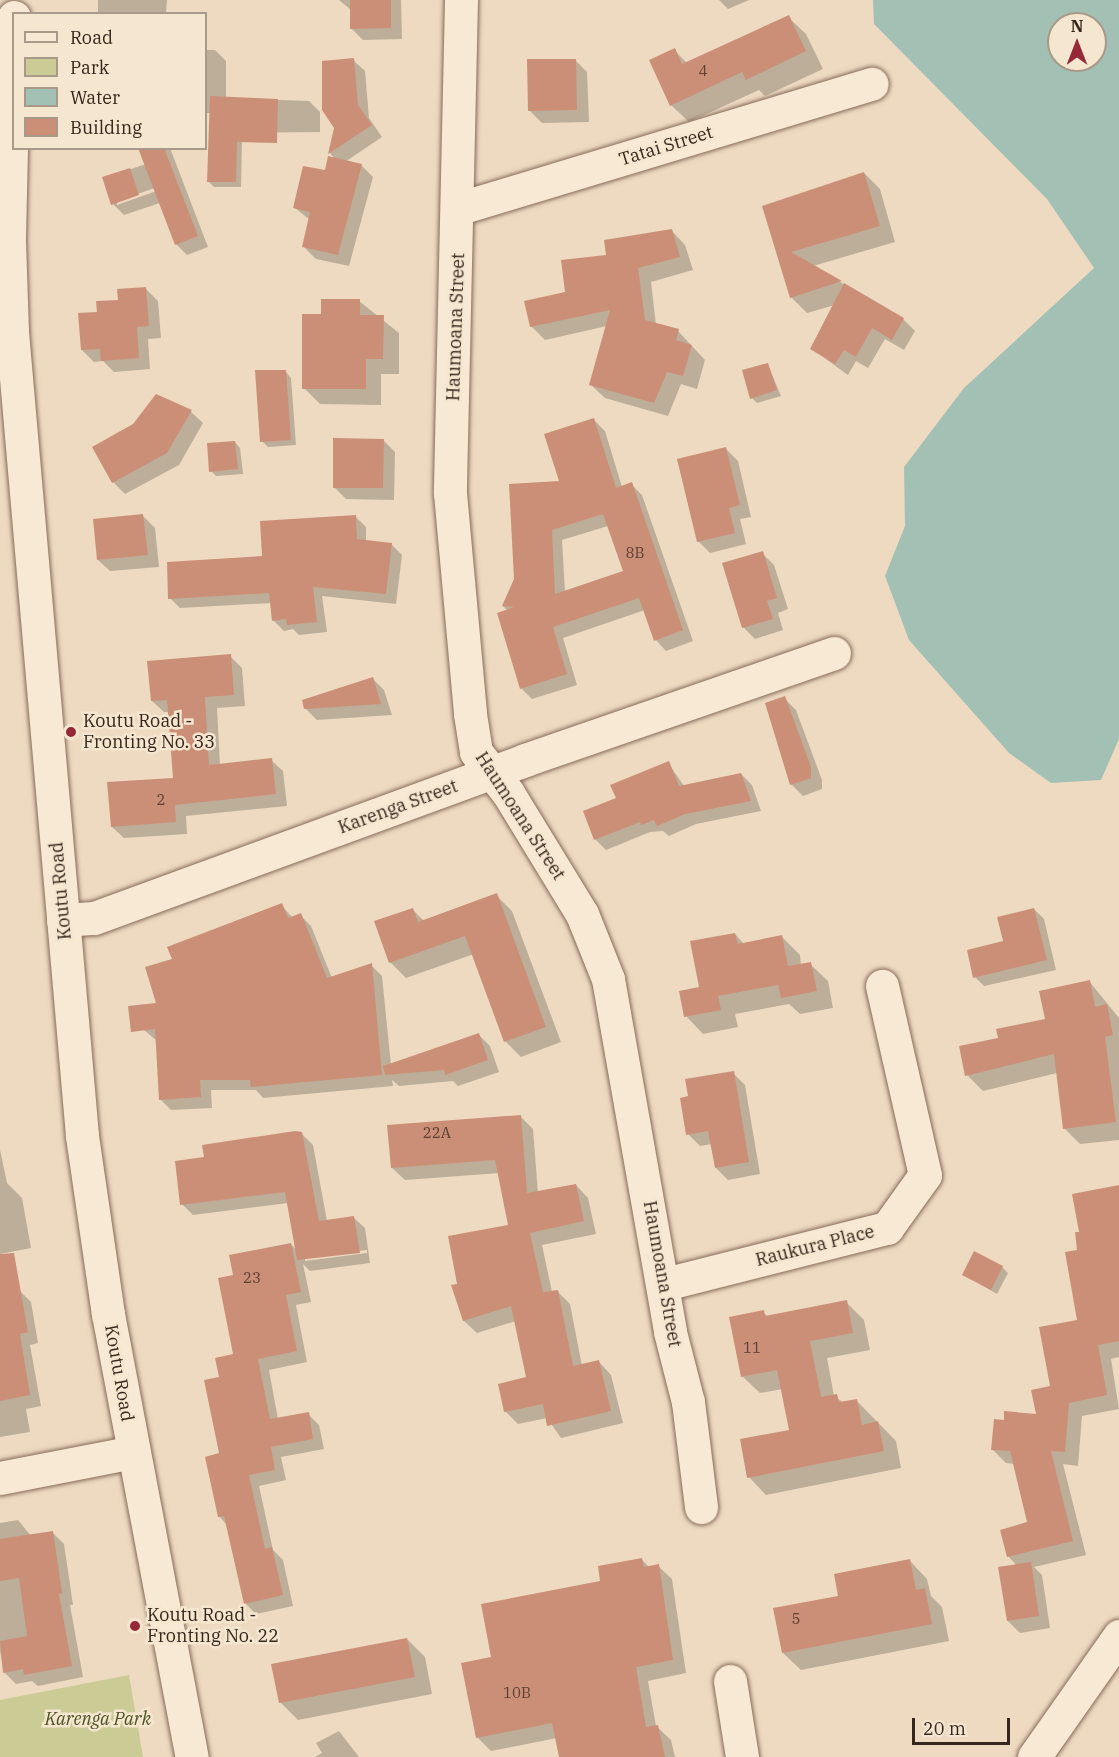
<!DOCTYPE html>
<html>
<head>
<meta charset="utf-8">
<style>
	body { margin:0 }
	#map { position:relative; width:1119px; height:1757px; overflow:hidden; background:#eddac1; font-family:"IBM Plex Serif",serif }
	div>[style] { position:absolute }
	[style*='--x'] { left:calc(var(--x)*1px); top:calc(var(--y)*1px); width:calc(var(--w)*1px); rotate:calc(var(--a)*1deg) }
	.green>* { inset:0; background:#cbcb95 }
	.water>* { inset:0; background:#a3c0b4 }
	.shadow>* { inset:0; background:#0003 }
	.building>* { inset:0; background:#cb8f77 }
	.roads { filter:drop-shadow(0 0 2px #876b59) drop-shadow(0 0 2px #876b59) }
	.minor>* { height:33px; margin:-16.5px; padding:0 16.5px; transform-origin:16.5px; border-radius:16.5px; background:#f8e9d4 }
	.dots>* { width:16px; height:16px; translate:-50% -50%; box-sizing:border-box; border:3px solid #f5e6d0; border-radius:50% }
	span { translate:-50% -50%; white-space:nowrap; text-align:center; line-height:1.15; -webkit-text-stroke:5px #f5e6d0; paint-order:stroke }
	.number-label { font-size:15px; color:#5b4034 }
	.number-label span { -webkit-text-stroke-width:0 }
	.street-label { font-size:18px; color:#36261d }
	.poi-label { font-size:18px; color:#36261d }
	.left { translate:0 -50%; text-align:left }
	.park-label { font-size:18px; color:#4d5324; font-style:italic }
	.legend { position:absolute; left:12px; top:12px; width:195px; height:138px; box-sizing:border-box; background:#f5e6d0; border:2px solid #a99988; margin:0; padding:8px 10px; list-style:none; font-size:18px; color:#36261d }
	.legend li { display:flex; align-items:center; gap:12px; height:30px }
	.legend b { width:30px; border:2px solid #a99988 }
	.north { position:absolute; left:1047px; top:12px; width:60px; height:60px; box-sizing:border-box; background:#f5e6d0; border:2px solid #a99988; border-radius:50%; rotate:0deg; font-size:16px; font-weight:700; line-height:24px; text-align:center; color:#36261d }
	.north::after { content:''; display:block; margin:auto; width:21px; height:27px; background:#952938; clip-path:polygon(50% 0,100% 100%,50% 72%,0 100%) }
	.scale { position:absolute; left:912px; top:1718px; width:98px; height:27px; box-sizing:border-box; border:3px solid #36261d; border-top:0; padding-left:8px; font-size:18px; line-height:21px; white-space:nowrap; color:#36261d; -webkit-text-stroke:4px #f5e6d0; paint-order:stroke }
</style>
</head>
<body>
<div id="map">
	<div class="green">
		<i style="clip-path:polygon(129px 1675px,143px 1757px,0 1757px,0 1700px)"></i>
	</div>
	<div class="water">
		<i style="clip-path:polygon(evenodd,873px 0,1119px 0,1119px 739px,1101px 780px,1051px 783px,1009px 753px,909px 640px,885px 576px,905px 526px,904px 467px,964px 388px,1094px 268px,1047px 199px,874px 24px,873px 0,1059px 24px,1095px 24px,1095px 60px,1059px 60px,1059px 24px)"></i>
	</div>
	<div class="shadow">
		<i style="clip-path:polygon(98px 0,167px 0,166px 14px,98px 14px)"></i>
		<i style="clip-path:polygon(339px 0,401px 0,402px 39px,363px 40px,352px 29px,351px 10px)"></i>
		<i style="clip-path:polygon(719px 0,749px 0,728px 9px)"></i>
		<i style="clip-path:polygon(788px 17px,806px 34px,823px 69px,765px 96px,759px 90px,689px 122px,671px 105px,674px 50px,688px 64px)"></i>
		<i style="clip-path:polygon(206px 50px,215px 50px,226px 61px,226px 98px,309px 101px,320px 112px,320px 132px,222px 133px,211px 113px,206px 113px)"></i>
		<i style="clip-path:polygon(353px 60px,365px 71px,369px 118px,382px 137px,345px 162px,361px 165px,373px 177px,349px 266px,316px 259px,304px 247px,310px 220px,295px 208px,336px 160px,330px 153px)"></i>
		<i style="clip-path:polygon(575px 60px,587px 72px,589px 122px,542px 123px,530px 111px)"></i>
		<i style="clip-path:polygon(237px 134px,242px 139px,241px 187px,214px 187px,209px 182px)"></i>
		<i style="clip-path:polygon(evenodd,140px 148px,170px 148px,208px 247px,187px 255px,176px 244px,160px 203px,124px 215px,113px 204px,104px 178px,146px 164px,140px 148px,161px 186px,162px 189px,117px 205px,117px 201px,161px 186px)"></i>
		<i style="clip-path:polygon(864px 173px,880px 189px,895px 242px,813px 266px,903px 319px,915px 331px,904px 350px,885px 339px,868px 368px,856px 361px,848px 375px,812px 349px,835px 305px,807px 313px,791px 297px,764px 207px)"></i>
		<i style="clip-path:polygon(672px 231px,685px 245px,693px 270px,651px 282px,656px 325px,678px 331px,705px 360px,697px 389px,681px 384px,668px 416px,605px 398px,591px 385px,607px 326px,545px 340px,531px 326px,608px 256px)"></i>
		<i style="clip-path:polygon(146px 289px,158px 301px,161px 338px,148px 339px,150px 369px,114px 372px,103px 361px,94px 362px,82px 350px,120px 301px)"></i>
		<i style="clip-path:polygon(359px 301px,399px 333px,399px 374px,381px 374px,381px 405px,320px 404px,304px 388px,322px 316px)"></i>
		<i style="clip-path:polygon(768px 365px,781px 396px,757px 403px,752px 398px)"></i>
		<i style="clip-path:polygon(286px 372px,291px 378px,296px 445px,268px 447px,262px 441px)"></i>
		<i style="clip-path:polygon(156px 396px,191px 412px,203px 423px,179px 465px,125px 494px,114px 483px,94px 447px,134px 425px)"></i>
		<i style="clip-path:polygon(evenodd,594px 420px,605px 431px,622px 487px,631px 484px,642px 495px,693px 641px,666px 651px,656px 640px,645px 610px,563px 638px,577px 685px,532px 699px,521px 688px,508px 611px,503px 606px,594px 420px,608px 526px,624px 572px,565px 592px,562px 540px,608px 526px)"></i>
		<i style="clip-path:polygon(383px 440px,395px 452px,394px 500px,346px 499px,334px 487px)"></i>
		<i style="clip-path:polygon(235px 442px,240px 448px,243px 474px,216px 476px,211px 471px)"></i>
		<i style="clip-path:polygon(726px 449px,738px 461px,751px 517px,740px 519px,746px 544px,710px 553px,698px 541px)"></i>
		<i style="clip-path:polygon(143px 516px,155px 528px,159px 567px,110px 571px,98px 560px)"></i>
		<i style="clip-path:polygon(355px 516px,366px 527px,366px 542px,391px 544px,402px 555px,396px 604px,322px 596px,327px 632px,299px 635px,293px 629px,284px 631px,273px 620px,272px 603px,180px 608px,170px 598px)"></i>
		<i style="clip-path:polygon(762px 553px,774px 565px,788px 609px,778px 613px,783px 630px,755px 639px,743px 627px)"></i>
		<i style="clip-path:polygon(230px 656px,242px 668px,245px 706px,217px 708px,220px 765px,271px 760px,283px 771px,287px 806px,186px 816px,187px 834px,124px 838px,112px 827px,175px 779px,169px 712px,164px 712px,152px 701px)"></i>
		<i style="clip-path:polygon(372px 678px,384px 690px,392px 715px,317px 720px,305px 708px)"></i>
		<i style="clip-path:polygon(784px 698px,796px 710px,822px 780px,822px 789px,803px 796px,791px 784px)"></i>
		<i style="clip-path:polygon(668px 763px,684px 786px,741px 774px,752px 785px,761px 811px,696px 824px,669px 836px,663px 831px,650px 832px,606px 850px,595px 839px,618px 799px)"></i>
		<i style="clip-path:polygon(496px 895px,512px 911px,561px 1042px,521px 1057px,506px 1042px,474px 954px,406px 978px,390px 962px,413px 910px,424px 921px)"></i>
		<i style="clip-path:polygon(281px 905px,293px 918px,300px 915px,311px 926px,332px 978px,371px 965px,382px 976px,391px 1065px,478px 1034px,490px 1046px,499px 1072px,458px 1086px,453px 1081px,399px 1086px,392px 1080px,393px 1086px,263px 1098px,256px 1090px,211px 1090px,212px 1108px,171px 1110px,160px 1099px,157px 1041px,144px 1030px,174px 960px)"></i>
		<i style="clip-path:polygon(1034px 909px,1044px 919px,1056px 970px,984px 986px,975px 977px)"></i>
		<i style="clip-path:polygon(735px 934px,744px 944px,782px 937px,800px 955px,801px 965px,810px 964px,828px 981px,833px 1008px,800px 1014px,789px 1004px,735px 1014px,738px 1027px,703px 1034px,686px 1016px)"></i>
		<i style="clip-path:polygon(1089px 981px,1119px 1018px,1119px 1140px,1080px 1144px,1064px 1128px,1057px 1073px,983px 1091px,967px 1075px,1000px 1039px,1046px 1020px)"></i>
		<i style="clip-path:polygon(733px 1073px,745px 1085px,760px 1174px,728px 1180px,716px 1168px,712px 1144px,700px 1146px,688px 1134px,690px 1097px)"></i>
		<i style="clip-path:polygon(520px 1116px,533px 1129px,538px 1193px,576px 1185px,588px 1198px,596px 1234px,542px 1245px,552px 1292px,557px 1291px,570px 1304px,582px 1366px,599px 1362px,611px 1375px,623px 1423px,561px 1438px,547px 1418px,518px 1424px,505px 1411px,528px 1379px,516px 1321px,477px 1333px,464px 1321px,459px 1285px,510px 1226px,500px 1173px,405px 1180px,392px 1168px)"></i>
		<i style="clip-path:polygon(evenodd,302px 1134px,313px 1145px,327px 1221px,354px 1218px,365px 1228px,370px 1263px,310px 1271px,303px 1264px,311px 1302px,296px 1305px,307px 1362px,269px 1370px,278px 1419px,308px 1414px,319px 1425px,324px 1449px,281px 1457px,286px 1480px,259px 1486px,273px 1550px,283px 1560px,293px 1606px,256px 1614px,245px 1603px,227px 1525px,219px 1516px,221px 1378px,234px 1355px,234px 1277px,291px 1244px,297px 1251px,288px 1203px,193px 1215px,182px 1204px,205px 1158px,302px 1134px,367px 1250px,367px 1253px,305px 1261px,305px 1258px,367px 1250px)"></i>
		<i style="clip-path:polygon(0 1150px,7px 1183px,22px 1198px,31px 1248px,0 1254px)"></i>
		<i style="clip-path:polygon(1119px 1196px,1119px 1357px,1111px 1359px,1119px 1409px,1082px 1416px,1078px 1466px,1063px 1464px,1086px 1555px,1034px 1567px,1042px 1575px,1050px 1628px,1020px 1633px,1008px 1621px,1017px 1566px,1008px 1556px,1029px 1524px,1015px 1464px,1006px 1463px,992px 1449px,1005px 1422px,1038px 1416px,1052px 1388px,1079px 1321px,1081px 1233px)"></i>
		<i style="clip-path:polygon(1002px 1267px,1008px 1273px,997px 1294px,964px 1275px)"></i>
		<i style="clip-path:polygon(20px 1291px,31px 1302px,38px 1343px,30px 1345px,41px 1406px,26px 1409px,30px 1432px,0 1437px,0 1294px)"></i>
		<i style="clip-path:polygon(846px 1302px,864px 1320px,870px 1350px,827px 1358px,834px 1396px,844px 1403px,856px 1400px,896px 1441px,901px 1468px,766px 1495px,749px 1477px,791px 1431px,783px 1389px,760px 1393px,742px 1376px,763px 1312px,768px 1317px)"></i>
		<i style="clip-path:polygon(18px 1520px,31px 1536px,52px 1532px,64px 1544px,73px 1605px,70px 1605px,83px 1677px,38px 1686px,32px 1681px,16px 1684px,4px 1672px,0 1651px,0 1523px)"></i>
		<i style="clip-path:polygon(642px 1560px,649px 1567px,658px 1566px,672px 1579px,686px 1673px,648px 1681px,656px 1726px,671px 1740px,675px 1757px,561px 1757px,557px 1738px,491px 1751px,477px 1737px,493px 1658px,602px 1582px)"></i>
		<i style="clip-path:polygon(910px 1561px,927px 1579px,931px 1596px,942px 1607px,949px 1641px,801px 1670px,783px 1653px,839px 1597px)"></i>
		<i style="clip-path:polygon(407px 1639px,425px 1657px,432px 1694px,298px 1720px,280px 1702px)"></i>
		<i style="clip-path:polygon(339px 1731px,359px 1757px,315px 1757px,322px 1753px,316px 1743px)"></i>
	</div>
	<div class="building">
		<i style="clip-path:polygon(350px 0,391px 0,391px 28px,350px 29px)"></i>
		<i style="clip-path:polygon(789px 15px,806px 51px,746px 80px,742px 72px,670px 106px,649px 60px,675px 48px,682px 64px)"></i>
		<i style="clip-path:polygon(354px 58px,358px 105px,372px 125px,328px 154px,334px 128px,322px 110px,322px 61px)"></i>
		<i style="clip-path:polygon(527px 59px,576px 59px,577px 110px,528px 111px)"></i>
		<i style="clip-path:polygon(210px 96px,278px 99px,277px 143px,237px 142px,236px 182px,207px 182px)"></i>
		<i style="clip-path:polygon(138px 148px,164px 148px,198px 236px,175px 245px)"></i>
		<i style="clip-path:polygon(328px 156px,362px 164px,338px 255px,302px 247px,310px 212px,293px 208px,303px 166px,325px 170px)"></i>
		<i style="clip-path:polygon(130px 168px,139px 195px,111px 205px,102px 177px)"></i>
		<i style="clip-path:polygon(864px 172px,880px 226px,791px 252px,842px 281px,790px 298px,762px 206px)"></i>
		<i style="clip-path:polygon(672px 229px,680px 257px,638px 268px,645px 320px,679px 329px,676px 340px,692px 345px,683px 376px,667px 372px,654px 403px,589px 385px,610px 310px,530px 327px,524px 301px,565px 292px,561px 260px,606px 255px,604px 240px)"></i>
		<i style="clip-path:polygon(844px 283px,904px 318px,892px 340px,872px 328px,856px 357px,844px 350px,835px 364px,810px 349px)"></i>
		<i style="clip-path:polygon(146px 287px,149px 326px,137px 327px,139px 358px,101px 361px,100px 349px,81px 350px,78px 313px,97px 312px,96px 301px,118px 300px,117px 289px)"></i>
		<i style="clip-path:polygon(321px 299px,360px 299px,360px 315px,384px 315px,383px 359px,366px 359px,366px 389px,302px 389px,302px 314px,321px 314px)"></i>
		<i style="clip-path:polygon(768px 363px,777px 390px,750px 399px,742px 370px)"></i>
		<i style="clip-path:polygon(255px 370px,286px 370px,291px 440px,260px 442px)"></i>
		<i style="clip-path:polygon(156px 394px,192px 410px,167px 453px,112px 483px,92px 447px,133px 424px)"></i>
		<i style="clip-path:polygon(evenodd,594px 418px,616px 488px,632px 482px,683px 630px,654px 641px,639px 598px,553px 627px,567px 674px,520px 689px,497px 613px,514px 607px,502px 606px,514px 579px,509px 484px,559px 481px,544px 434px,594px 418px,603px 514px,623px 571px,555px 594px,552px 530px,603px 514px)"></i>
		<i style="clip-path:polygon(333px 438px,384px 439px,383px 488px,333px 488px)"></i>
		<i style="clip-path:polygon(235px 441px,238px 469px,209px 472px,207px 443px)"></i>
		<i style="clip-path:polygon(726px 447px,740px 505px,729px 508px,735px 533px,697px 542px,677px 459px)"></i>
		<i style="clip-path:polygon(143px 514px,148px 555px,97px 560px,93px 519px)"></i>
		<i style="clip-path:polygon(356px 515px,357px 539px,392px 543px,386px 594px,313px 587px,317px 622px,287px 625px,286px 619px,272px 621px,269px 593px,168px 599px,167px 562px,262px 556px,260px 521px)"></i>
		<i style="clip-path:polygon(763px 551px,777px 598px,767px 601px,773px 619px,742px 628px,722px 563px)"></i>
		<i style="clip-path:polygon(231px 654px,234px 695px,205px 697px,209px 765px,272px 758px,276px 794px,175px 805px,176px 822px,111px 827px,107px 782px,173px 778px,167px 700px,151px 701px,147px 661px)"></i>
		<i style="clip-path:polygon(373px 677px,381px 704px,304px 709px,302px 700px)"></i>
		<i style="clip-path:polygon(785px 696px,811px 767px,811px 778px,790px 785px,765px 703px)"></i>
		<i style="clip-path:polygon(669px 761px,679px 786px,741px 773px,751px 801px,685px 814px,657px 826px,654px 820px,641px 825px,640px 822px,594px 840px,583px 811px,616px 798px,610px 785px)"></i>
		<i style="clip-path:polygon(497px 893px,546px 1027px,504px 1042px,465px 936px,389px 963px,374px 921px,413px 908px,418px 922px)"></i>
		<i style="clip-path:polygon(282px 903px,288px 918px,301px 913px,327px 978px,372px 963px,382px 1075px,251px 1087px,250px 1080px,200px 1080px,201px 1097px,159px 1100px,155px 1029px,131px 1032px,128px 1006px,156px 1003px,145px 967px,172px 959px,167px 947px)"></i>
		<i style="clip-path:polygon(1034px 908px,1047px 960px,973px 978px,967px 950px,1003px 941px,997px 917px)"></i>
		<i style="clip-path:polygon(735px 933px,738px 944px,782px 935px,788px 966px,811px 962px,817px 991px,781px 998px,778px 985px,718px 996px,721px 1010px,684px 1017px,679px 991px,699px 987px,690px 941px)"></i>
		<i style="clip-path:polygon(1090px 980px,1095px 1007px,1107px 1004px,1113px 1035px,1105px 1037px,1116px 1122px,1063px 1129px,1054px 1054px,965px 1076px,959px 1046px,998px 1038px,996px 1029px,1045px 1019px,1039px 991px)"></i>
		<i style="clip-path:polygon(479px 1033px,488px 1060px,445px 1075px,444px 1070px,385px 1075px,383px 1066px)"></i>
		<i style="clip-path:polygon(734px 1071px,749px 1162px,715px 1168px,708px 1131px,686px 1135px,680px 1098px,688px 1096px,685px 1079px)"></i>
		<i style="clip-path:polygon(521px 1115px,527px 1193px,576px 1184px,584px 1221px,530px 1233px,543px 1292px,558px 1290px,573px 1366px,599px 1360px,611px 1411px,547px 1426px,543px 1404px,504px 1412px,498px 1384px,526px 1377px,511px 1306px,463px 1321px,451px 1285px,457px 1284px,448px 1236px,508px 1225px,495px 1160px,391px 1168px,387px 1125px)"></i>
		<i style="clip-path:polygon(295px 1131px,302px 1132px,319px 1221px,354px 1216px,360px 1253px,297px 1260px,285px 1192px,180px 1205px,175px 1161px,204px 1157px,202px 1145px)"></i>
		<i style="clip-path:polygon(1119px 1185px,1119px 1341px,1098px 1345px,1107px 1395px,1069px 1403px,1065px 1452px,1051px 1451px,1073px 1541px,1007px 1557px,1000px 1530px,1027px 1522px,1010px 1451px,991px 1450px,994px 1419px,1004px 1420px,1004px 1411px,1036px 1414px,1031px 1390px,1050px 1386px,1039px 1327px,1077px 1320px,1065px 1252px,1077px 1250px,1075px 1232px,1079px 1232px,1072px 1194px)"></i>
		<i style="clip-path:polygon(291px 1243px,301px 1292px,286px 1295px,297px 1351px,258px 1359px,270px 1419px,309px 1412px,313px 1439px,271px 1447px,275px 1470px,249px 1475px,265px 1549px,272px 1547px,283px 1595px,244px 1604px,224px 1516px,218px 1517px,205px 1457px,219px 1453px,204px 1380px,219px 1377px,215px 1358px,233px 1354px,218px 1278px,233px 1275px,229px 1255px)"></i>
		<i style="clip-path:polygon(974px 1251px,1003px 1266px,991px 1290px,962px 1275px)"></i>
		<i style="clip-path:polygon(14px 1253px,28px 1332px,20px 1334px,30px 1395px,0 1401px,0 1254px)"></i>
		<i style="clip-path:polygon(847px 1300px,853px 1333px,810px 1341px,821px 1397px,837px 1394px,839px 1402px,857px 1399px,862px 1425px,878px 1421px,884px 1451px,747px 1478px,740px 1439px,789px 1430px,777px 1370px,741px 1377px,729px 1317px,764px 1310px,765px 1316px)"></i>
		<i style="clip-path:polygon(53px 1531px,62px 1593px,59px 1594px,72px 1666px,24px 1675px,23px 1669px,3px 1673px,0 1641px,27px 1636px,19px 1578px,0 1581px,0 1539px)"></i>
		<i style="clip-path:polygon(642px 1558px,644px 1567px,659px 1564px,673px 1660px,636px 1667px,646px 1727px,658px 1725px,665px 1757px,559px 1757px,552px 1723px,476px 1738px,461px 1663px,491px 1657px,481px 1604px,600px 1581px,598px 1566px)"></i>
		<i style="clip-path:polygon(910px 1559px,916px 1590px,925px 1588px,932px 1624px,782px 1653px,773px 1608px,838px 1596px,834px 1574px)"></i>
		<i style="clip-path:polygon(1031px 1562px,1039px 1616px,1007px 1621px,998px 1567px)"></i>
		<i style="clip-path:polygon(407px 1638px,415px 1677px,279px 1703px,271px 1664px)"></i>
	</div>
	<div class="roads">
		<div class="minor">
			<i style="--x:461;--y:0;--w:493;--a:91.3"></i>
			<i style="--x:450;--y:493;--w:222;--a:84.8"></i>
			<i style="--x:470;--y:714;--w:38;--a:81"></i>
			<i style="--x:476;--y:752;--w:52;--a:52"></i>
			<i style="--x:508;--y:793;--w:142;--a:58.6"></i>
			<i style="--x:582;--y:914;--w:70;--a:68.2"></i>
			<i style="--x:608;--y:979;--w:358;--a:80"></i>
			<i style="--x:670;--y:1332;--w:72;--a:75.6"></i>
			<i style="--x:688;--y:1402;--w:106;--a:82.9"></i>
			<i style="--x:14;--y:17;--w:224;--a:91.3"></i>
			<i style="--x:9;--y:241;--w:91;--a:88.1"></i>
			<i style="--x:12;--y:332;--w:807;--a:85.02"></i>
			<i style="--x:82;--y:1136;--w:180;--a:81.7"></i>
			<i style="--x:108;--y:1314;--w:451;--a:79.3"></i>
			<i style="--x:460;--y:208;--w:430;--a:-16.8"></i>
			<i style="--x:63;--y:920;--w:31;--a:-4"></i>
			<i style="--x:94;--y:918;--w:459;--a:-20.1"></i>
			<i style="--x:525;--y:760;--w:327;--a:-19.1"></i>
			<i style="--x:665;--y:1284;--w:229;--a:-14.2"></i>
			<i style="--x:887;--y:1228;--w:65;--a:-54.4"></i>
			<i style="--x:925;--y:1175;--w:194;--a:-102.8"></i>
			<i style="--x:0;--y:1478;--w:136;--a:-11"></i>
			<i style="--x:730;--y:1681;--w:77;--a:81"></i>
			<i style="--x:1034;--y:1757;--w:148;--a:-54.9"></i>
		</div>
	</div>
	<div class="dots">
		<i style="left:71px;top:732px;background:#952938"></i>
		<i style="left:135px;top:1626px;background:#952938"></i>
	</div>
	<div class="number-label">
		<span style="left:703px;top:71px">4</span>
		<span style="left:635px;top:553px">8B</span>
		<span style="left:161px;top:800px">2</span>
		<span style="left:437px;top:1133px">22A</span>
		<span style="left:252px;top:1278px">23</span>
		<span style="left:752px;top:1348px">11</span>
		<span style="left:796px;top:1619px">5</span>
		<span style="left:517px;top:1693px">10B</span>
	</div>
	<div class="street-label">
		<span style="left:666px;top:146px;rotate:-17deg">Tatai Street</span>
		<span style="left:456px;top:327px;rotate:-88deg">Haumoana Street</span>
		<span style="left:398px;top:807px;rotate:-20deg">Karenga Street</span>
		<span style="left:520px;top:816px;rotate:57deg">Haumoana Street</span>
		<span style="left:61px;top:891px;rotate:-95deg">Koutu Road</span>
		<span style="left:815px;top:1246px;rotate:-14deg">Raukura Place</span>
		<span style="left:662px;top:1274px;rotate:80deg">Haumoana Street</span>
		<span style="left:119px;top:1373px;rotate:80deg">Koutu Road</span>
	</div>
	<div class="poi-label">
		<span class="left" style="left:83px;top:732px">Koutu Road -<br>Fronting No. 33</span>
		<span class="left" style="left:147px;top:1626px">Koutu Road -<br>Fronting No. 22</span>
	</div>
	<div class="park-label">
		<span style="left:98px;top:1719px">Karenga Park</span>
	</div>
	<ul class="legend">
	<li><b style="height:8px;background:#f8e9d4"></b>Road</li>
	<li><b style="height:16px;background:#cbcb95"></b>Park</li>
	<li><b style="height:16px;background:#a3c0b4"></b>Water</li>
	<li><b style="height:16px;background:#cb8f77"></b>Building</li>
	</ul>
	<div class="north">N</div>
	<div class="scale">20 m</div>
</div>
</body>
</html>
